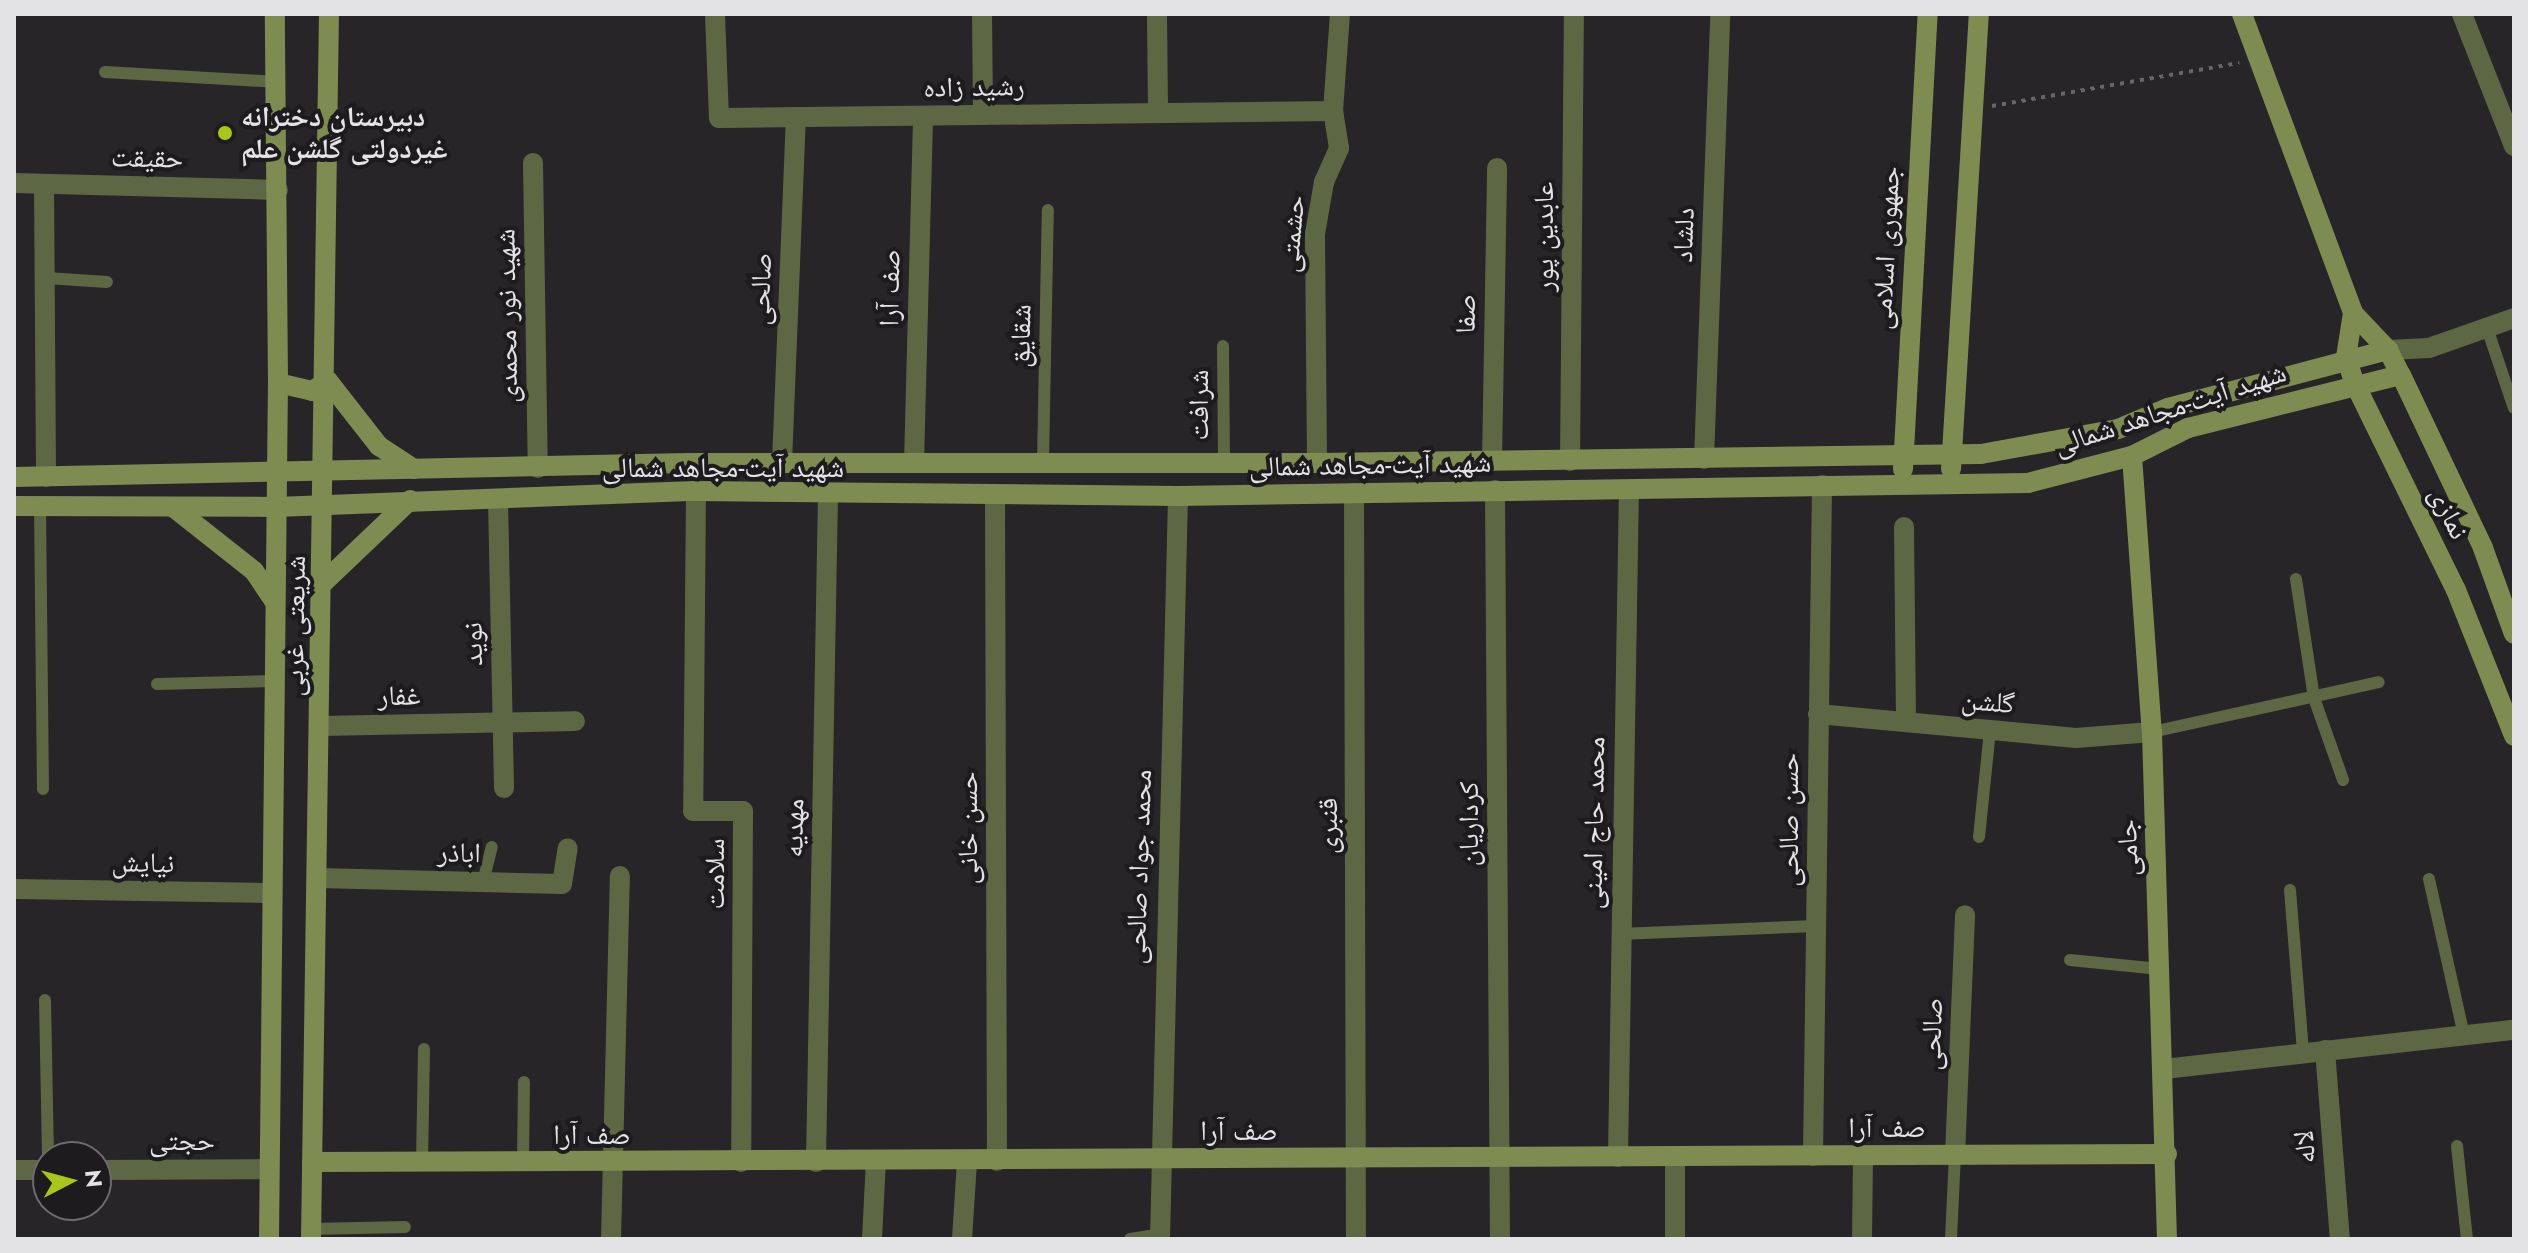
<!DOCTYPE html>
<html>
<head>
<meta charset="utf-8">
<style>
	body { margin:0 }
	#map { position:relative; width:2528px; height:1253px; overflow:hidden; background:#272528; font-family:Jost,"Noto Naskh Arabic",sans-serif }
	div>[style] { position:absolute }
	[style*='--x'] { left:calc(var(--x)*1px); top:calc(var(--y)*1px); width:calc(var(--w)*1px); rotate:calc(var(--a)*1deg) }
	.path>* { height:4px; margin-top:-2px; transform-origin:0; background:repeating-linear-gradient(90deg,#686669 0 4px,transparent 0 10px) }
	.lane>* { height:12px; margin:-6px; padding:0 6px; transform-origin:6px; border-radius:6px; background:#5e6744 }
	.street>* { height:20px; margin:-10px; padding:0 10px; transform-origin:10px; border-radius:10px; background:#5e6744 }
	.secondary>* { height:20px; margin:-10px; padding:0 10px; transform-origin:10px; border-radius:10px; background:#7e8c52 }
	.dots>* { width:22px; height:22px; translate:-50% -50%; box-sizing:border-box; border:4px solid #1d1b1e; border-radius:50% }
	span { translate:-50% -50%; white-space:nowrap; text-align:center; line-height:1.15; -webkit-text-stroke:8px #1d1b1e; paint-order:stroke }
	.street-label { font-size:28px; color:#e3e2e4 }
	.poi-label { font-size:28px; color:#e3e2e4; font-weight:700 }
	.left { translate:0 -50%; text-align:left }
	.frame { position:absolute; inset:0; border:16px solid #e3e2e4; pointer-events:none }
	.north { position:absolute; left:32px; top:1141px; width:80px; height:80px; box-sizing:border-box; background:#1d1b1e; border:2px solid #6c6b6d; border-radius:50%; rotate:84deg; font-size:22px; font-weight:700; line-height:32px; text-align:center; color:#e3e2e4 }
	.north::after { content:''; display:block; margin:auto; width:28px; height:36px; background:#a9c71b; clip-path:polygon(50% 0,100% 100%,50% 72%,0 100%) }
</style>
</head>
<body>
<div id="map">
	<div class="path">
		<i style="--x:1992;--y:106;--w:251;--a:-9.9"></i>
	</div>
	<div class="lane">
		<i style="--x:105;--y:72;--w:174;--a:3.3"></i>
		<i style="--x:47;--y:278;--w:60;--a:3.8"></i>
		<i style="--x:2487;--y:328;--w:84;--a:71.4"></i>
		<i style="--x:1223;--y:346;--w:117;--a:89.5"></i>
		<i style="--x:1043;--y:462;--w:252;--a:-88.9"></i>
		<i style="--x:40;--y:506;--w:283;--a:89.4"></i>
		<i style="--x:2296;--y:579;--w:120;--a:81.4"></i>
		<i style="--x:2314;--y:698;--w:87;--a:70.5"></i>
		<i style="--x:157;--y:684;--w:117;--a:-1.5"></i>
		<i style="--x:2152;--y:732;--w:232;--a:-12.4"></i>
		<i style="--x:1979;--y:837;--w:108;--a:-84.1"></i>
		<i style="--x:2429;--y:879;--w:160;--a:77.4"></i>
		<i style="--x:483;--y:882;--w:36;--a:-76"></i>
		<i style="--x:2290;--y:890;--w:164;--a:85.4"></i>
		<i style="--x:1619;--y:934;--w:197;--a:-2.3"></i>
		<i style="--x:2070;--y:960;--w:90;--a:5.7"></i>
		<i style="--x:45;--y:1000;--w:157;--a:88.9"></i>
		<i style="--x:2457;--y:1146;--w:94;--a:83.9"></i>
		<i style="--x:523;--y:1162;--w:80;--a:-89.3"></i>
		<i style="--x:422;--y:1164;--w:115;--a:-89"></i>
		<i style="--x:311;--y:1229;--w:94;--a:-1.2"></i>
		<i style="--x:1130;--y:1239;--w:30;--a:-9"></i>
		<i style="--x:1951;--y:1239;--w:84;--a:-87.3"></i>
	</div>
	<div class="street">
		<i style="--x:715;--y:14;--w:104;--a:87.8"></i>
		<i style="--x:719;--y:118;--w:614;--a:-0.65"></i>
		<i style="--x:982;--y:14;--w:101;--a:89.4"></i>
		<i style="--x:1157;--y:14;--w:99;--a:89.4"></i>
		<i style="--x:2462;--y:14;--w:142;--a:68.5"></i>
		<i style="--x:533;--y:163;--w:305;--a:89.1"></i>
		<i style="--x:14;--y:183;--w:264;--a:1.5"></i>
		<i style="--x:44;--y:184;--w:293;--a:89.6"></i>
		<i style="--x:2388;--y:350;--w:41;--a:-2.8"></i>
		<i style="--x:2429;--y:348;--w:90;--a:-19.4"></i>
		<i style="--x:1704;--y:459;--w:445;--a:-87.9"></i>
		<i style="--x:1492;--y:461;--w:293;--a:-89"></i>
		<i style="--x:1570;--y:461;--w:447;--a:-89.5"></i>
		<i style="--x:782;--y:463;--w:346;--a:-87.7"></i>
		<i style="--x:914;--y:463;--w:347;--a:-88.5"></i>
		<i style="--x:1317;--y:463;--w:229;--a:-90.5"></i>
		<i style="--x:1315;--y:234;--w:53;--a:-80.2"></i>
		<i style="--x:1324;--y:182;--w:37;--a:-66"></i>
		<i style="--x:1339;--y:148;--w:37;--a:-99"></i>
		<i style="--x:1333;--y:111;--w:97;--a:-85.9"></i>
		<i style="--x:1495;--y:490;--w:749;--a:89.62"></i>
		<i style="--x:696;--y:491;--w:320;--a:90.5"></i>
		<i style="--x:693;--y:811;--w:50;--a:0"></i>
		<i style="--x:743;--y:811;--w:351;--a:90.3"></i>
		<i style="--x:1354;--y:493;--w:746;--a:89.85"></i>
		<i style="--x:995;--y:496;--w:665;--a:89.83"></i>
		<i style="--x:498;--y:500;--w:288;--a:88.8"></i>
		<i style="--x:1904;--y:527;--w:195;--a:89.4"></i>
		<i style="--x:1818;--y:714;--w:259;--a:5.3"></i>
		<i style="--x:2076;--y:738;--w:76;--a:-4.5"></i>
		<i style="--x:321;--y:726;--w:254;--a:-1.1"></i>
		<i style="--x:318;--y:878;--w:244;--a:1.4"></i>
		<i style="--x:562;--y:884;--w:36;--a:-81"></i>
		<i style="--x:14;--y:889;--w:258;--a:0.9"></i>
		<i style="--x:2325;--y:1050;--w:190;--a:85.5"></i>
		<i style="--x:2164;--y:1069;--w:352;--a:-6.4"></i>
		<i style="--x:1955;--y:1155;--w:240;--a:-87.6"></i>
		<i style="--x:1813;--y:1156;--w:671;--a:-89.23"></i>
		<i style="--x:1618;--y:1157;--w:667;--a:-89.06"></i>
		<i style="--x:1675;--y:1157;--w:82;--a:90"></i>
		<i style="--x:816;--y:1162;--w:667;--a:-88.97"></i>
		<i style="--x:14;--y:1170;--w:34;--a:0"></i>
		<i style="--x:96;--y:1170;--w:173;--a:-0.3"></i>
		<i style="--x:611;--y:1239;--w:363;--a:-88.6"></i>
		<i style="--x:872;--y:1239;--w:78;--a:-87.1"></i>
		<i style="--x:962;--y:1239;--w:78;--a:-86.3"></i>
		<i style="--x:1160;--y:1239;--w:743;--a:-88.61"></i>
		<i style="--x:1862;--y:1239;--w:83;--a:-89.3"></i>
	</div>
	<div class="secondary">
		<i style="--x:2242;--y:14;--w:319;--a:69.6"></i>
		<i style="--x:2353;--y:313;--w:51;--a:46.6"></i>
		<i style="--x:2388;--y:350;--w:28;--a:63"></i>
		<i style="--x:2401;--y:375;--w:191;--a:64.6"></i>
		<i style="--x:2483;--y:548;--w:91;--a:70.2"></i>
		<i style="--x:2353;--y:313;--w:45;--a:99"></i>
		<i style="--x:2346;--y:357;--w:28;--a:72"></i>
		<i style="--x:2355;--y:384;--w:229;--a:63.9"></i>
		<i style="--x:2456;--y:590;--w:157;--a:68.3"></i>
		<i style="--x:278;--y:383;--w:35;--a:13"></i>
		<i style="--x:312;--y:391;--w:19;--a:-32"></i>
		<i style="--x:328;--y:381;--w:83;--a:51.9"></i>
		<i style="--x:379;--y:446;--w:42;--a:33.3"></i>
		<i style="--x:2132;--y:456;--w:277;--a:85.9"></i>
		<i style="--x:2152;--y:732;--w:507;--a:88.31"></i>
		<i style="--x:1903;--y:469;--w:456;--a:-86.9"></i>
		<i style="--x:1951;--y:469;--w:456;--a:-86.5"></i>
		<i style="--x:14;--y:477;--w:675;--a:-1.19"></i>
		<i style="--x:689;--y:463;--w:628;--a:0"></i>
		<i style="--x:1317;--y:463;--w:664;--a:-0.78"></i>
		<i style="--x:1981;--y:454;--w:139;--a:-10.3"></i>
		<i style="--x:2118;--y:429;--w:54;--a:-22.8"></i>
		<i style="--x:2168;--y:408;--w:228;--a:-14.8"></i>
		<i style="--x:14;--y:506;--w:262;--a:0.2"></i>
		<i style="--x:276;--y:507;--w:420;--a:-2.2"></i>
		<i style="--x:696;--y:491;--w:482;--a:0.6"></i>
		<i style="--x:1178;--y:496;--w:850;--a:-0.88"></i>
		<i style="--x:2028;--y:483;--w:107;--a:-14.6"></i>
		<i style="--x:2132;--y:456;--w:63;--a:-26.6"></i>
		<i style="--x:2188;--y:428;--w:219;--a:-14"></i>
		<i style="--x:173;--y:507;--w:103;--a:38.3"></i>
		<i style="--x:254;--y:571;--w:37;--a:56"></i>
		<i style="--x:324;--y:582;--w:119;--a:-43.6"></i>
		<i style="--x:312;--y:1162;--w:1855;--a:-0.25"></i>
		<i style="--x:269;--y:1239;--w:856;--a:-89.4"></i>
		<i style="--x:278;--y:383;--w:369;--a:-90.5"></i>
		<i style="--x:311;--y:1239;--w:1225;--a:-89.16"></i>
	</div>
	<div class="dots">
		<i style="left:225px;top:133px;background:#a9c71b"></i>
	</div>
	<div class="street-label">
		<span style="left:974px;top:87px;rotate:-1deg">رشید زاده</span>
		<span style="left:147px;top:158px;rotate:1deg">حقیقت</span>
		<span style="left:1292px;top:234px;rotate:-85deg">حشمتی</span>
		<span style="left:1684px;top:235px;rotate:-88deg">دلشاد</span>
		<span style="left:1544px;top:237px;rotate:-90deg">عابدین پور</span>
		<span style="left:1886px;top:248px;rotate:-87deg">جمهوری اسلامی</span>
		<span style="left:890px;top:288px;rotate:-89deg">صف آرا</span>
		<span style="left:761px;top:289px;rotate:-88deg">صالحی</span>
		<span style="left:1466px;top:314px;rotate:-89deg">صفا</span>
		<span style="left:507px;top:316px;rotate:-91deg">شهید نور محمدی</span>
		<span style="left:1021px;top:336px;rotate:-89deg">شقایق</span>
		<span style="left:1199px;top:405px;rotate:-90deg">شرافت</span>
		<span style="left:2170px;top:409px;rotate:-18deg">شهید آیت-مجاهد شمالی</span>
		<span style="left:1370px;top:465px;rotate:-1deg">شهید آیت-مجاهد شمالی</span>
		<span style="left:723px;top:468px">شهید آیت-مجاهد شمالی</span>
		<span style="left:2449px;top:513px;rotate:64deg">نمازی</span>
		<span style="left:295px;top:626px;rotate:-89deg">شریعتی غربی</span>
		<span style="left:473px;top:644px;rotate:-91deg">نوید</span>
		<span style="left:399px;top:696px;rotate:-1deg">غفار</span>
		<span style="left:1988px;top:702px;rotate:5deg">گلشن</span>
		<span style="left:1789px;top:820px;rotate:-90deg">حسن صالحی</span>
		<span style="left:1594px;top:823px;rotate:-89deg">محمد حاج امینی</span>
		<span style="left:1469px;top:824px;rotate:-90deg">کرداریان</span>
		<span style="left:1328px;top:826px;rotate:-90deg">قنبری</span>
		<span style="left:794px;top:828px;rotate:-89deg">مهدیه</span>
		<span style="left:968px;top:828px;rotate:-90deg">حسن خانی</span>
		<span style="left:2128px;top:848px;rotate:-92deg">جامی</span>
		<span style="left:459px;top:853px;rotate:1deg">اباذر</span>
		<span style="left:143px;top:863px;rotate:1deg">نیایش</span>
		<span style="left:1139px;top:867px;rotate:-88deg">محمد جواد صالحی</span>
		<span style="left:715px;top:874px;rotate:-90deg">سلامت</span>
		<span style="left:1932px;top:1034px;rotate:-88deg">صالحی</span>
		<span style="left:1887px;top:1128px">صف آرا</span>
		<span style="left:1239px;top:1131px">صف آرا</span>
		<span style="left:592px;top:1135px">صف آرا</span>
		<span style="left:182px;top:1141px">حجتی</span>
		<span style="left:2305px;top:1147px;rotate:-95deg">لاله</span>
	</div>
	<div class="poi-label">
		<span class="left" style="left:241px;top:133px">دبیرستان دخترانه<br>غیردولتی گلشن علم</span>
	</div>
	<div class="frame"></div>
	<div class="north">N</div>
</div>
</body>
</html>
